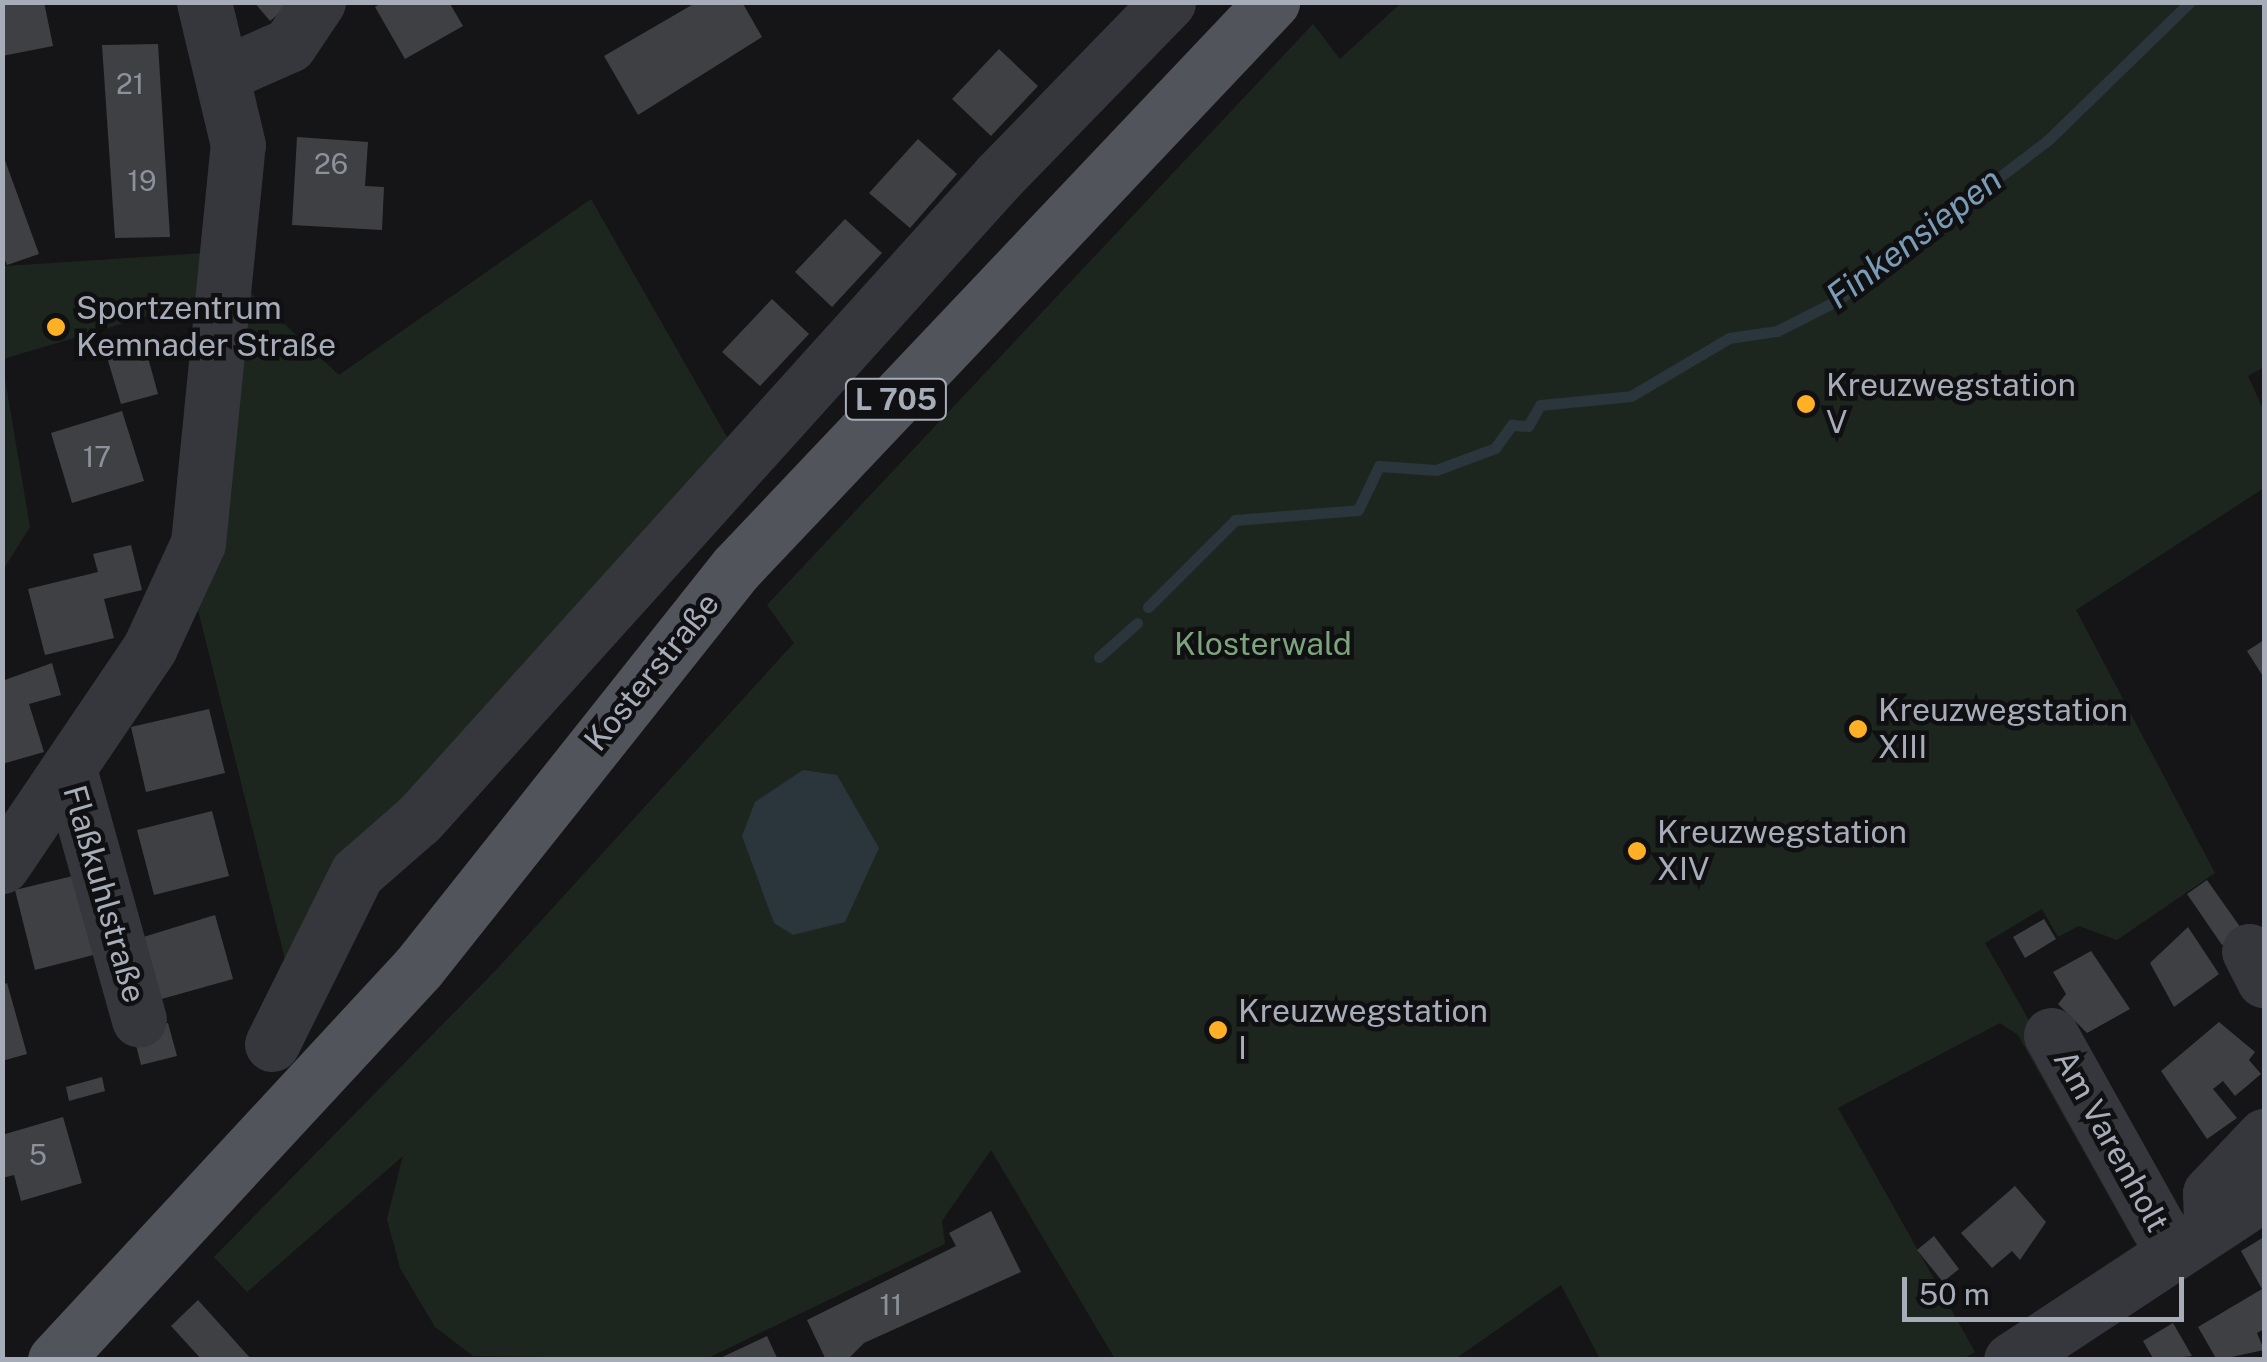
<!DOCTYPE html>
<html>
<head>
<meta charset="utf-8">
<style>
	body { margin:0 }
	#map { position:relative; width:2267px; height:1362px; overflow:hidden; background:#151517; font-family:"Public Sans",sans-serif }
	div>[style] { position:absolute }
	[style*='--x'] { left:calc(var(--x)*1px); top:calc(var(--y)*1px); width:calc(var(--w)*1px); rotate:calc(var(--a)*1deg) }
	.green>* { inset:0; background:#1d261e }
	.water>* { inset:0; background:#2a353c }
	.stream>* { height:11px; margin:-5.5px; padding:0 5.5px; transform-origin:5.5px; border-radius:5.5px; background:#2a353c }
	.building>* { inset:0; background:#3f4044 }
	.minor>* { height:55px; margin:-27.5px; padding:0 27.5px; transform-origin:27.5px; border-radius:27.5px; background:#36373d }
	.major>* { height:55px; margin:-27.5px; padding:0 27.5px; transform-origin:27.5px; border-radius:27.5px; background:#52545c }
	.dots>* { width:28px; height:28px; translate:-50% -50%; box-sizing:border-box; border:5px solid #101012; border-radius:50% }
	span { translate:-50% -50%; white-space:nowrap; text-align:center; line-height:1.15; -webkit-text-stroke:9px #101012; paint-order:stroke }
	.number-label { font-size:28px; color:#8c919b }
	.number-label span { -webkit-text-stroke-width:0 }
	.shield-label span { padding:2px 8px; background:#101012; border:2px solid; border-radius:8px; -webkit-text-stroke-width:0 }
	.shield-label { font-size:30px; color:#a6acb8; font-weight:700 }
	.poi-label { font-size:32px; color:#a6acb8 }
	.left { translate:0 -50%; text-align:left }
	.park-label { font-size:32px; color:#7ca57d }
	.street-label { font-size:32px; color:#a6acb8 }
	.water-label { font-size:35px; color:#7a9cb6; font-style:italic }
	.frame { position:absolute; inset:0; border:5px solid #a6acb8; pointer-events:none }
	.scale { position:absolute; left:1902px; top:1277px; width:282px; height:45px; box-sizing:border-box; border:5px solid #a6acb8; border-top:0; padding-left:12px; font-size:30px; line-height:35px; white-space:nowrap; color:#a6acb8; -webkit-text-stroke:8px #101012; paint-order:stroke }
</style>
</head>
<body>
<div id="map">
	<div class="green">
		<i style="clip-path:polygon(1401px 3px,2264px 3px,2264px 367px,2248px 376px,2264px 411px,2264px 488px,2076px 610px,2215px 873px,2117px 940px,2079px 926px,2058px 937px,2042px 909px,1985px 943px,2150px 1233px,2135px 1243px,2018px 1035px,2000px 1023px,1838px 1108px,1975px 1352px,1963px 1359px,1600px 1359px,1561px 1285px,1455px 1359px,1115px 1359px,991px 1150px,942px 1221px,945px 1244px,706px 1359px,473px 1356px,435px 1327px,400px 1268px,387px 1219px,403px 1156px,247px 1292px,214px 1257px,497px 969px,794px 643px,767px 605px,1313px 24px,1340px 59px)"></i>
		<i style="clip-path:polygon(591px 199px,735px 451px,285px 959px,198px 610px,219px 535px,250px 292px,339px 375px)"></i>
		<i style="clip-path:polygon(220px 252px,216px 296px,3px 359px,2px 257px,6px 266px)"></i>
		<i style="clip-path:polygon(2px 361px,30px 527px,3px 570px,2px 570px)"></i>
	</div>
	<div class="water">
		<i style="clip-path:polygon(803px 770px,837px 775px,879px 848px,845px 922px,793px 935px,774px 923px,742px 836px,755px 802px)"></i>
	</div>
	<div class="stream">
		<i style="--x:1148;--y:607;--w:123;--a:-45"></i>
		<i style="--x:1235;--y:520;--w:123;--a:-4.6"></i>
		<i style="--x:1358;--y:510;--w:49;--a:-64.5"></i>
		<i style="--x:1379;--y:466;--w:57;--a:4"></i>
		<i style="--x:1436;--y:470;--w:63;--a:-20.4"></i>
		<i style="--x:1495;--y:448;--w:29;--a:-54"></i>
		<i style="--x:1512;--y:425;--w:16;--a:4"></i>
		<i style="--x:1528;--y:426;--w:24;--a:-60"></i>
		<i style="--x:1540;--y:405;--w:91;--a:-5.6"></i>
		<i style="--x:1631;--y:396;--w:114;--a:-30.6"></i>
		<i style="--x:1729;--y:338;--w:49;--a:-8.3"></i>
		<i style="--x:1777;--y:331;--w:68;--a:-26.9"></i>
		<i style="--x:1838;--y:300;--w:263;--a:-37.3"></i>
		<i style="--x:2047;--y:141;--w:199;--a:-44.2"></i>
		<i style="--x:1099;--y:657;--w:51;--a:-41.8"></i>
	</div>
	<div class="building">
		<i style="clip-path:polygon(2px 2px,44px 2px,53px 46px,2px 56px)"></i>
		<i style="clip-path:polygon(254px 2px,293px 2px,270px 21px)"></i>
		<i style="clip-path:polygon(383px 2px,449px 2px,463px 26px,405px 59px,375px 7px)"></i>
		<i style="clip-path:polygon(697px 2px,742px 2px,762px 37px,638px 115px,604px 56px)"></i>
		<i style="clip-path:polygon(158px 44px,170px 237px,115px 238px,102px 45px)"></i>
		<i style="clip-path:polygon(999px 49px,1038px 86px,991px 136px,952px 99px)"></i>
		<i style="clip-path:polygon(297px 137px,368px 142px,365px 186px,384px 187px,382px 230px,292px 225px)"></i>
		<i style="clip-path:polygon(918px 139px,957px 174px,910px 228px,869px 193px)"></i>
		<i style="clip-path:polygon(2px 152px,39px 254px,7px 265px,2px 253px)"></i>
		<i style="clip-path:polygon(845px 219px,882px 253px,832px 307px,795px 272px)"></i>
		<i style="clip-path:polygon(772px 299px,809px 334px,760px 386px,722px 352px)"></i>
		<i style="clip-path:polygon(144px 343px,158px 394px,121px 404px,106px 354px)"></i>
		<i style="clip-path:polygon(122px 411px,144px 481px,72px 503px,51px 433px)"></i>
		<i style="clip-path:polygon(131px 545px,142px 590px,104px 599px,114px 638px,45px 655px,28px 589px,98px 572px,93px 554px)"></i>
		<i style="clip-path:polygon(2264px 640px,2264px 678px,2247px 651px)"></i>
		<i style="clip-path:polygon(52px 663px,61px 695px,29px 704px,44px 752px,2px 764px,2px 681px)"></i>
		<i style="clip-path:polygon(209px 709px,225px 773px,146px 792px,131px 727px)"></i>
		<i style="clip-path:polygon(212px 811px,229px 876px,154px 895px,137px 830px)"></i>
		<i style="clip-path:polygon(85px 873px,105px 952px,35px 970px,15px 890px)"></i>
		<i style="clip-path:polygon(2207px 880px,2243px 931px,2222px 945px,2187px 894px)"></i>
		<i style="clip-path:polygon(215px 915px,233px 979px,158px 1000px,140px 938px)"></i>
		<i style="clip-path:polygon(2044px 919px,2056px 939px,2025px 958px,2013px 937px)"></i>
		<i style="clip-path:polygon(2188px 927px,2219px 974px,2174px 1007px,2150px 963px)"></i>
		<i style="clip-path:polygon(2091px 951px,2130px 1009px,2087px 1033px,2058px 1004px,2066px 994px,2053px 972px)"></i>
		<i style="clip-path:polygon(7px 983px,27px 1054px,2px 1061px,2px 985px)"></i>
		<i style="clip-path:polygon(2219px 1022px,2255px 1052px,2249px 1060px,2261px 1074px,2235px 1096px,2223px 1081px,2213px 1089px,2237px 1118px,2207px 1139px,2161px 1071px)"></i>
		<i style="clip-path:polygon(168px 1023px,177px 1056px,141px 1065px,133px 1033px)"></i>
		<i style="clip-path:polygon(102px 1077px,105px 1091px,69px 1101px,66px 1087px)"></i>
		<i style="clip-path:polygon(63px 1117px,82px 1183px,21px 1201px,14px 1175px,2px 1178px,2px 1135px)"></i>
		<i style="clip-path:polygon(2015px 1186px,2046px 1222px,2020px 1260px,2012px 1251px,1992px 1268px,1961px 1233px)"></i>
		<i style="clip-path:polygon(991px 1211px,1021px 1272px,864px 1343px,847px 1360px,826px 1360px,807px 1320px,956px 1246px,949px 1233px)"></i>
		<i style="clip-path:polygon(1934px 1236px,1959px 1269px,1943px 1282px,1917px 1250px)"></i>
		<i style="clip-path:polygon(2264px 1237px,2264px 1329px,2257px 1333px,2264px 1350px,2217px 1360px,2198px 1327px,2262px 1289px,2241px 1251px)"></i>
		<i style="clip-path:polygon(198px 1300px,252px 1360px,202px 1360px,171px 1326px)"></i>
		<i style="clip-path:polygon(2173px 1323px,2192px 1356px,2154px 1360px,2143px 1341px)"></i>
		<i style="clip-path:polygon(767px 1336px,778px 1360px,716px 1360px)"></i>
	</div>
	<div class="minor">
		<i style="--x:228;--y:72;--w:67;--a:-23.9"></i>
		<i style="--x:289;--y:45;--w:52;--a:-56"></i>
		<i style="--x:69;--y:769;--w:260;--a:74.4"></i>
		<i style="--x:2;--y:866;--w:264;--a:-55.9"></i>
		<i style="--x:150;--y:647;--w:115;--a:-65.2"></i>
		<i style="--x:198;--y:543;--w:400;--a:-84.3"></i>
		<i style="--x:238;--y:145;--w:147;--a:-103.4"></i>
		<i style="--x:2249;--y:951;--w:33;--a:63"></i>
		<i style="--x:2051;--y:1035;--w:244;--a:60.8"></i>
		<i style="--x:272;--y:1044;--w:191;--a:-63.6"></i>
		<i style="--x:357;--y:873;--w:82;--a:-41.1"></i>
		<i style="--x:419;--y:819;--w:865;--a:-47.95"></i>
		<i style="--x:998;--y:177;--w:244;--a:-45.8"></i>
		<i style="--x:2211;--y:1221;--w:28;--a:-92"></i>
		<i style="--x:2210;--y:1193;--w:79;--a:-46.5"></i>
		<i style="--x:2011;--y:1360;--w:303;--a:-33.4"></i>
	</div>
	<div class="major">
		<i style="--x:55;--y:1360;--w:534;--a:-47.2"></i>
		<i style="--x:418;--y:968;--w:511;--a:-51.52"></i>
		<i style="--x:736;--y:568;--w:780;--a:-46.56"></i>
	</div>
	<div class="dots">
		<i style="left:56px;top:327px;background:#ffb025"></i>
		<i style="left:1806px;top:404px;background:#ffb025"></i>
		<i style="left:1858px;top:729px;background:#ffb025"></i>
		<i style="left:1637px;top:851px;background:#ffb025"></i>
		<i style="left:1218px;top:1030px;background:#ffb025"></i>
	</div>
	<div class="number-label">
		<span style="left:130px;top:84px">21</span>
		<span style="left:331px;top:164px">26</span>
		<span style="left:142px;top:181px">19</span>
		<span style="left:97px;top:457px">17</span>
		<span style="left:38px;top:1155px">5</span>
		<span style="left:891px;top:1305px">11</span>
	</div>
	<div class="shield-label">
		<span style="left:896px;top:399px">L 705</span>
	</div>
	<div class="poi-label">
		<span class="left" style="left:76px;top:327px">Sportzentrum<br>Kemnader Straße</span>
		<span class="left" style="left:1826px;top:404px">Kreuzwegstation<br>V</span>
		<span class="left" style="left:1878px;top:729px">Kreuzwegstation<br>XIII</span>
		<span class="left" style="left:1657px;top:851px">Kreuzwegstation<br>XIV</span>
		<span class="left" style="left:1238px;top:1030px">Kreuzwegstation<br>I</span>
	</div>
	<div class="park-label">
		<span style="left:1263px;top:644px">Klosterwald</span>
	</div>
	<div class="street-label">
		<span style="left:652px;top:672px;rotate:-51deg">Kosterstraße</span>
		<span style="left:104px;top:894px;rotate:74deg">Flaßkuhlstraße</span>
		<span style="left:2111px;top:1141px;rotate:61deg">Am Varenholt</span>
	</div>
	<div class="water-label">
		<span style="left:1914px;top:238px;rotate:-37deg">Finkensiepen</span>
	</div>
	<div class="frame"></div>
	<div class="scale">50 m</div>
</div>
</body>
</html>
